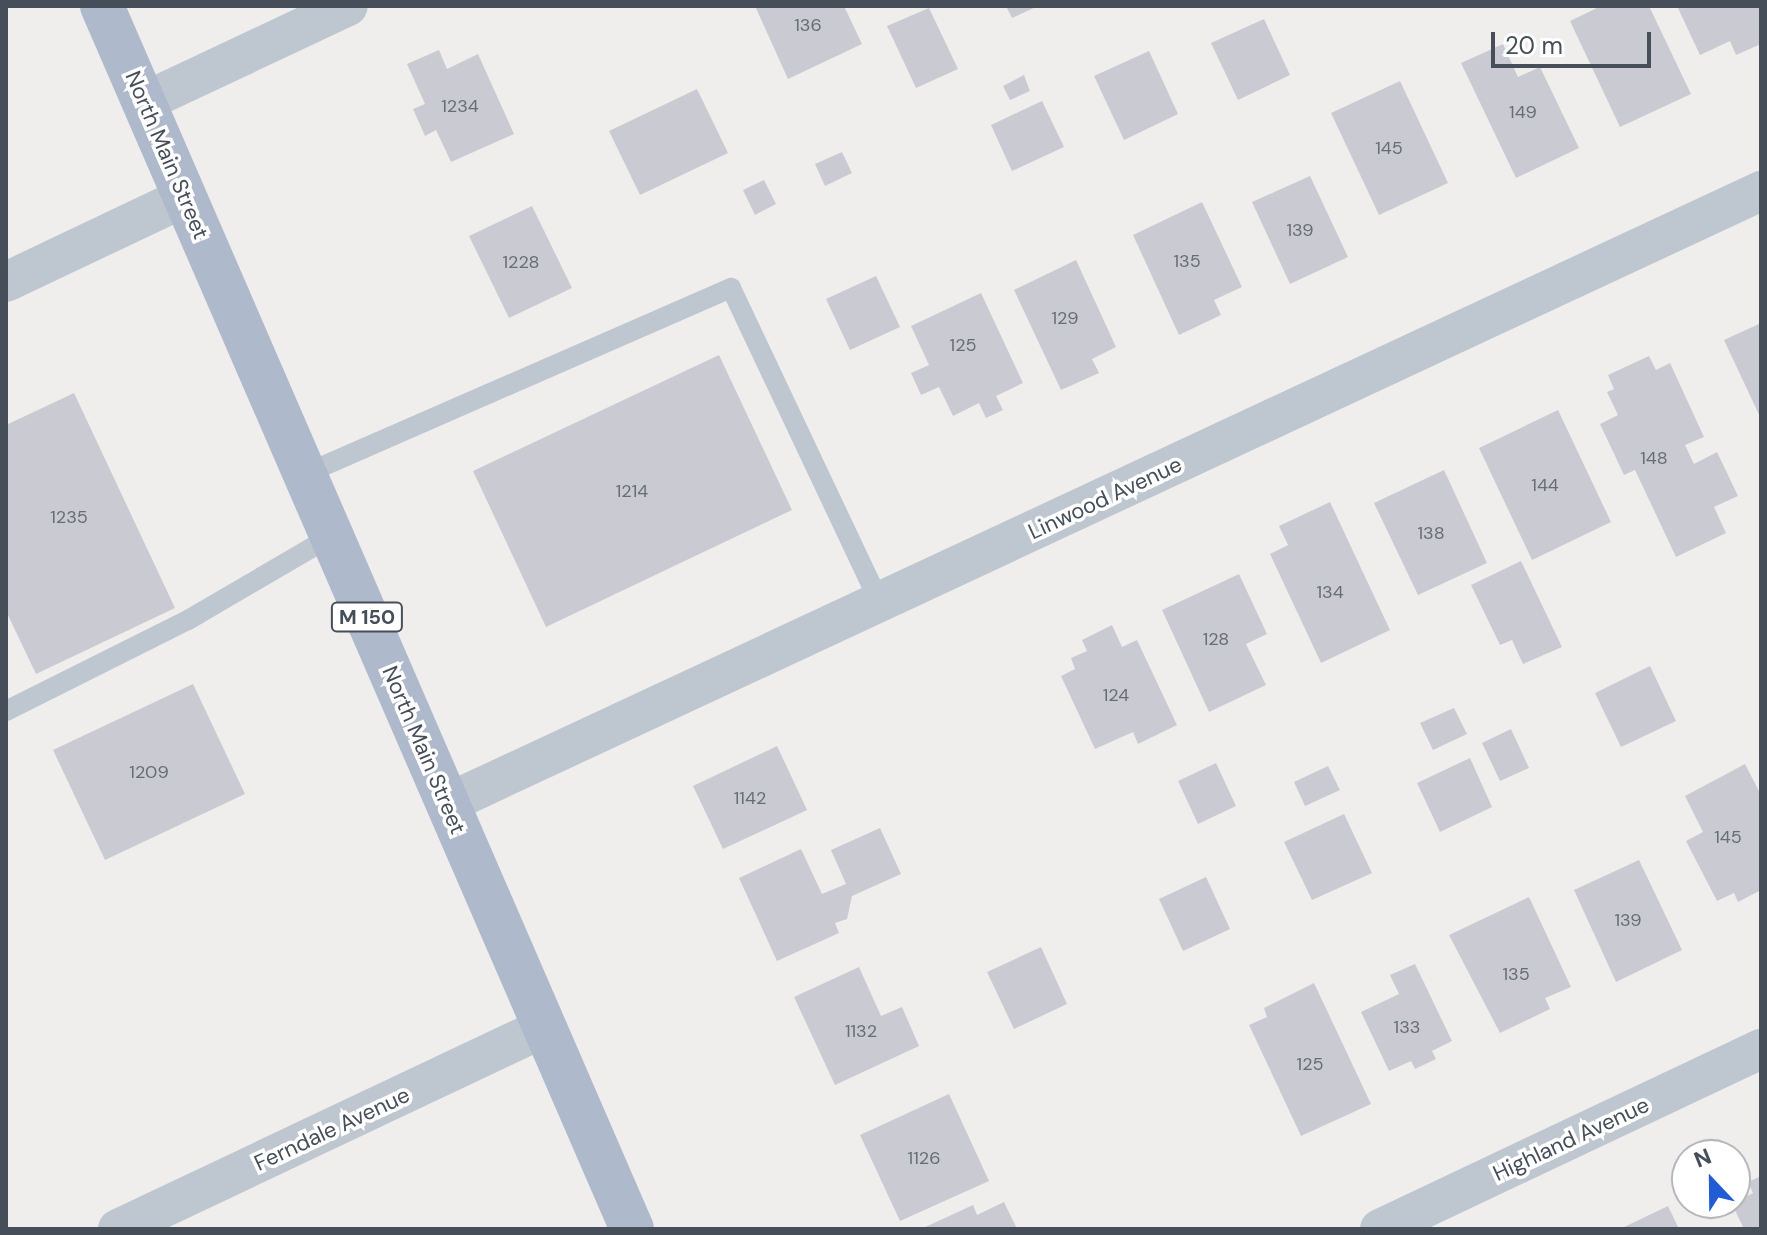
<!DOCTYPE html>
<html>
<head>
<meta charset="utf-8">
<style>
	body { margin:0 }
	#map { position:relative; width:1767px; height:1235px; overflow:hidden; background:#f0eded; font-family:"DM Sans",sans-serif }
	div>[style] { position:absolute }
	[style*='--x'] { left:calc(var(--x)*1px); top:calc(var(--y)*1px); width:calc(var(--w)*1px); rotate:calc(var(--a)*1deg) }
	.building>* { inset:0; background:#cacbd2 }
	.lane>* { height:20px; margin:-10px; padding:0 10px; transform-origin:10px; border-radius:10px; background:#bec6cf }
	.street>* { height:40px; margin:-20px; padding:0 20px; transform-origin:20px; border-radius:20px; background:#bec6cf }
	.primary>* { height:44px; margin:-22px; padding:0 22px; transform-origin:22px; border-radius:22px; background:#aeb9cb }
	span { translate:-50% -50%; white-space:nowrap; text-align:center; line-height:1.15; -webkit-text-stroke:7px #fff; paint-order:stroke }
	.number-label { font-size:18px; color:#676d77 }
	.number-label span { -webkit-text-stroke-width:0 }
	.shield-label span { padding:2px 6px; background:#fff; border:2px solid; border-radius:6px; -webkit-text-stroke-width:0 }
	.shield-label { font-size:20px; color:#464e59; font-weight:700 }
	.street-label { font-size:22px; color:#464e59 }
	.frame { position:absolute; inset:0; border:8px solid #464e59; pointer-events:none }
	.north { position:absolute; left:1671px; top:1139px; width:80px; height:80px; box-sizing:border-box; background:#fff; border:2px solid #b5b8bd; border-radius:50%; rotate:338deg; font-size:22px; font-weight:700; line-height:32px; text-align:center; color:#464e59 }
	.north::after { content:''; display:block; margin:auto; width:28px; height:36px; background:#225cd5; clip-path:polygon(50% 0,100% 100%,50% 72%,0 100%) }
	.scale { position:absolute; left:1491px; top:32px; width:160px; height:36px; box-sizing:border-box; border:4px solid #464e59; border-top:0; padding-left:10px; font-size:24px; line-height:28px; white-space:nowrap; color:#464e59; -webkit-text-stroke:6px #fff; paint-order:stroke }
</style>
</head>
<body>
<div id="map">
	<div class="building">
		<i style="clip-path:polygon(755px 6px,844px 6px,862px 44px,788px 79px)"></i>
		<i style="clip-path:polygon(1006px 6px,1038px 6px,1012px 18px)"></i>
		<i style="clip-path:polygon(1601px 6px,1649px 6px,1691px 94px,1620px 127px,1570px 21px)"></i>
		<i style="clip-path:polygon(1677px 6px,1761px 6px,1761px 44px,1736px 55px,1730px 41px,1700px 55px)"></i>
		<i style="clip-path:polygon(929px 8px,958px 69px,916px 88px,887px 26px)"></i>
		<i style="clip-path:polygon(1264px 19px,1290px 75px,1238px 100px,1211px 43px)"></i>
		<i style="clip-path:polygon(1503px 44px,1518px 77px,1540px 67px,1579px 148px,1516px 178px,1461px 63px)"></i>
		<i style="clip-path:polygon(439px 50px,447px 69px,478px 54px,514px 134px,451px 162px,436px 130px,425px 136px,413px 109px,425px 104px,407px 64px)"></i>
		<i style="clip-path:polygon(1149px 51px,1178px 114px,1124px 140px,1094px 76px)"></i>
		<i style="clip-path:polygon(1024px 75px,1030px 91px,1010px 100px,1003px 86px)"></i>
		<i style="clip-path:polygon(1400px 81px,1448px 183px,1379px 215px,1331px 113px)"></i>
		<i style="clip-path:polygon(697px 89px,728px 153px,640px 195px,609px 131px)"></i>
		<i style="clip-path:polygon(1042px 101px,1064px 147px,1012px 171px,991px 125px)"></i>
		<i style="clip-path:polygon(842px 152px,852px 173px,825px 186px,815px 164px)"></i>
		<i style="clip-path:polygon(1310px 176px,1348px 257px,1290px 284px,1252px 202px)"></i>
		<i style="clip-path:polygon(764px 180px,776px 204px,755px 215px,743px 190px)"></i>
		<i style="clip-path:polygon(1202px 202px,1242px 287px,1214px 300px,1221px 315px,1179px 335px,1133px 235px)"></i>
		<i style="clip-path:polygon(532px 206px,572px 288px,509px 318px,469px 236px)"></i>
		<i style="clip-path:polygon(1076px 260px,1116px 347px,1092px 359px,1099px 373px,1061px 390px,1014px 290px)"></i>
		<i style="clip-path:polygon(876px 276px,900px 327px,850px 350px,826px 299px)"></i>
		<i style="clip-path:polygon(981px 293px,1023px 383px,996px 396px,1003px 410px,986px 418px,979px 403px,953px 416px,939px 387px,921px 395px,911px 373px,929px 365px,911px 326px)"></i>
		<i style="clip-path:polygon(1761px 323px,1761px 419px,1724px 340px)"></i>
		<i style="clip-path:polygon(719px 355px,792px 510px,546px 627px,473px 471px)"></i>
		<i style="clip-path:polygon(1649px 356px,1656px 370px,1670px 363px,1704px 437px,1685px 445px,1694px 464px,1717px 452px,1738px 496px,1714px 507px,1726px 533px,1676px 557px,1635px 470px,1624px 475px,1600px 424px,1618px 415px,1607px 392px,1614px 389px,1608px 375px)"></i>
		<i style="clip-path:polygon(74px 393px,175px 608px,36px 674px,6px 611px,6px 425px)"></i>
		<i style="clip-path:polygon(1558px 410px,1611px 522px,1532px 560px,1479px 448px)"></i>
		<i style="clip-path:polygon(1444px 470px,1487px 563px,1418px 595px,1374px 503px)"></i>
		<i style="clip-path:polygon(1330px 502px,1390px 630px,1321px 663px,1270px 554px,1288px 545px,1279px 526px)"></i>
		<i style="clip-path:polygon(1521px 561px,1562px 647px,1523px 664px,1512px 640px,1500px 645px,1471px 585px)"></i>
		<i style="clip-path:polygon(1239px 574px,1267px 634px,1246px 644px,1266px 685px,1209px 712px,1162px 610px)"></i>
		<i style="clip-path:polygon(1112px 625px,1122px 647px,1137px 640px,1177px 725px,1138px 744px,1133px 732px,1095px 749px,1061px 676px,1075px 669px,1071px 658px,1087px 651px,1082px 640px)"></i>
		<i style="clip-path:polygon(1650px 666px,1676px 721px,1621px 747px,1595px 693px)"></i>
		<i style="clip-path:polygon(193px 684px,245px 794px,105px 860px,53px 750px)"></i>
		<i style="clip-path:polygon(1454px 708px,1467px 734px,1433px 750px,1420px 723px)"></i>
		<i style="clip-path:polygon(1511px 729px,1529px 768px,1500px 781px,1482px 743px)"></i>
		<i style="clip-path:polygon(777px 746px,807px 810px,723px 849px,693px 786px)"></i>
		<i style="clip-path:polygon(1470px 758px,1492px 807px,1440px 832px,1417px 783px)"></i>
		<i style="clip-path:polygon(1216px 763px,1236px 806px,1198px 824px,1178px 781px)"></i>
		<i style="clip-path:polygon(1745px 764px,1761px 795px,1761px 890px,1738px 902px,1734px 893px,1717px 901px,1686px 841px,1703px 832px,1685px 796px)"></i>
		<i style="clip-path:polygon(1328px 766px,1340px 790px,1305px 806px,1294px 782px)"></i>
		<i style="clip-path:polygon(1344px 814px,1372px 873px,1312px 900px,1284px 842px)"></i>
		<i style="clip-path:polygon(880px 828px,901px 874px,852px 896px,847px 919px,835px 923px,839px 933px,777px 961px,739px 878px,801px 849px,822px 894px,846px 884px,831px 850px)"></i>
		<i style="clip-path:polygon(1639px 860px,1682px 950px,1616px 982px,1574px 890px)"></i>
		<i style="clip-path:polygon(1206px 877px,1230px 929px,1183px 951px,1159px 899px)"></i>
		<i style="clip-path:polygon(1529px 897px,1571px 987px,1545px 998px,1550px 1009px,1500px 1033px,1449px 935px)"></i>
		<i style="clip-path:polygon(1041px 947px,1067px 1004px,1014px 1029px,987px 972px)"></i>
		<i style="clip-path:polygon(1415px 964px,1452px 1041px,1432px 1051px,1436px 1059px,1415px 1069px,1411px 1061px,1389px 1071px,1361px 1012px,1399px 994px,1390px 975px)"></i>
		<i style="clip-path:polygon(859px 967px,881px 1016px,902px 1007px,919px 1046px,835px 1085px,794px 997px)"></i>
		<i style="clip-path:polygon(1314px 983px,1371px 1104px,1301px 1136px,1249px 1025px,1267px 1017px,1264px 1008px)"></i>
		<i style="clip-path:polygon(949px 1094px,989px 1181px,900px 1221px,860px 1135px)"></i>
		<i style="clip-path:polygon(1761px 1176px,1761px 1229px,1744px 1229px,1732px 1204px,1753px 1193px,1748px 1182px)"></i>
		<i style="clip-path:polygon(1004px 1202px,1017px 1229px,921px 1229px,973px 1205px,977px 1215px)"></i>
		<i style="clip-path:polygon(1668px 1206px,1679px 1229px,1620px 1229px)"></i>
	</div>
	<div class="lane">
		<i style="--x:305;--y:474;--w:465;--a:-23.6"></i>
		<i style="--x:731;--y:288;--w:348;--a:64.7"></i>
		<i style="--x:6;--y:711;--w:203;--a:-26.6"></i>
		<i style="--x:188;--y:620;--w:167;--a:-30.3"></i>
	</div>
	<div class="street">
		<i style="--x:144;--y:102;--w:225;--a:-25.2"></i>
		<i style="--x:6;--y:282;--w:198;--a:-25.4"></i>
		<i style="--x:448;--y:803;--w:1449;--a:-24.99"></i>
		<i style="--x:118;--y:1229;--w:472;--a:-25.3"></i>
		<i style="--x:1380;--y:1229;--w:421;--a:-25.3"></i>
	</div>
	<div class="primary">
		<i style="--x:102;--y:6;--w:1333;--a:66.57"></i>
	</div>
	<div class="number-label">
		<span style="left:808px;top:25px">136</span>
		<span style="left:460px;top:106px">1234</span>
		<span style="left:1523px;top:112px">149</span>
		<span style="left:1389px;top:148px">145</span>
		<span style="left:1300px;top:230px">139</span>
		<span style="left:1187px;top:261px">135</span>
		<span style="left:521px;top:262px">1228</span>
		<span style="left:1065px;top:318px">129</span>
		<span style="left:963px;top:345px">125</span>
		<span style="left:1654px;top:458px">148</span>
		<span style="left:1545px;top:485px">144</span>
		<span style="left:632px;top:491px">1214</span>
		<span style="left:69px;top:517px">1235</span>
		<span style="left:1431px;top:533px">138</span>
		<span style="left:1330px;top:592px">134</span>
		<span style="left:1216px;top:639px">128</span>
		<span style="left:1116px;top:695px">124</span>
		<span style="left:149px;top:772px">1209</span>
		<span style="left:750px;top:798px">1142</span>
		<span style="left:1728px;top:837px">145</span>
		<span style="left:1628px;top:920px">139</span>
		<span style="left:1516px;top:974px">135</span>
		<span style="left:1407px;top:1027px">133</span>
		<span style="left:861px;top:1031px">1132</span>
		<span style="left:1310px;top:1064px">125</span>
		<span style="left:924px;top:1158px">1126</span>
	</div>
	<div class="shield-label">
		<span style="left:367px;top:617px">M 150</span>
	</div>
	<div class="street-label">
		<span style="left:167px;top:155px;rotate:67deg">North Main Street</span>
		<span style="left:1105px;top:498px;rotate:-25deg">Linwood Avenue</span>
		<span style="left:424px;top:750px;rotate:67deg">North Main Street</span>
		<span style="left:332px;top:1129px;rotate:-25deg">Ferndale Avenue</span>
		<span style="left:1571px;top:1139px;rotate:-25deg">Highland Avenue</span>
	</div>
	<div class="frame"></div>
	<div class="north">N</div>
	<div class="scale">20 m</div>
</div>
</body>
</html>
